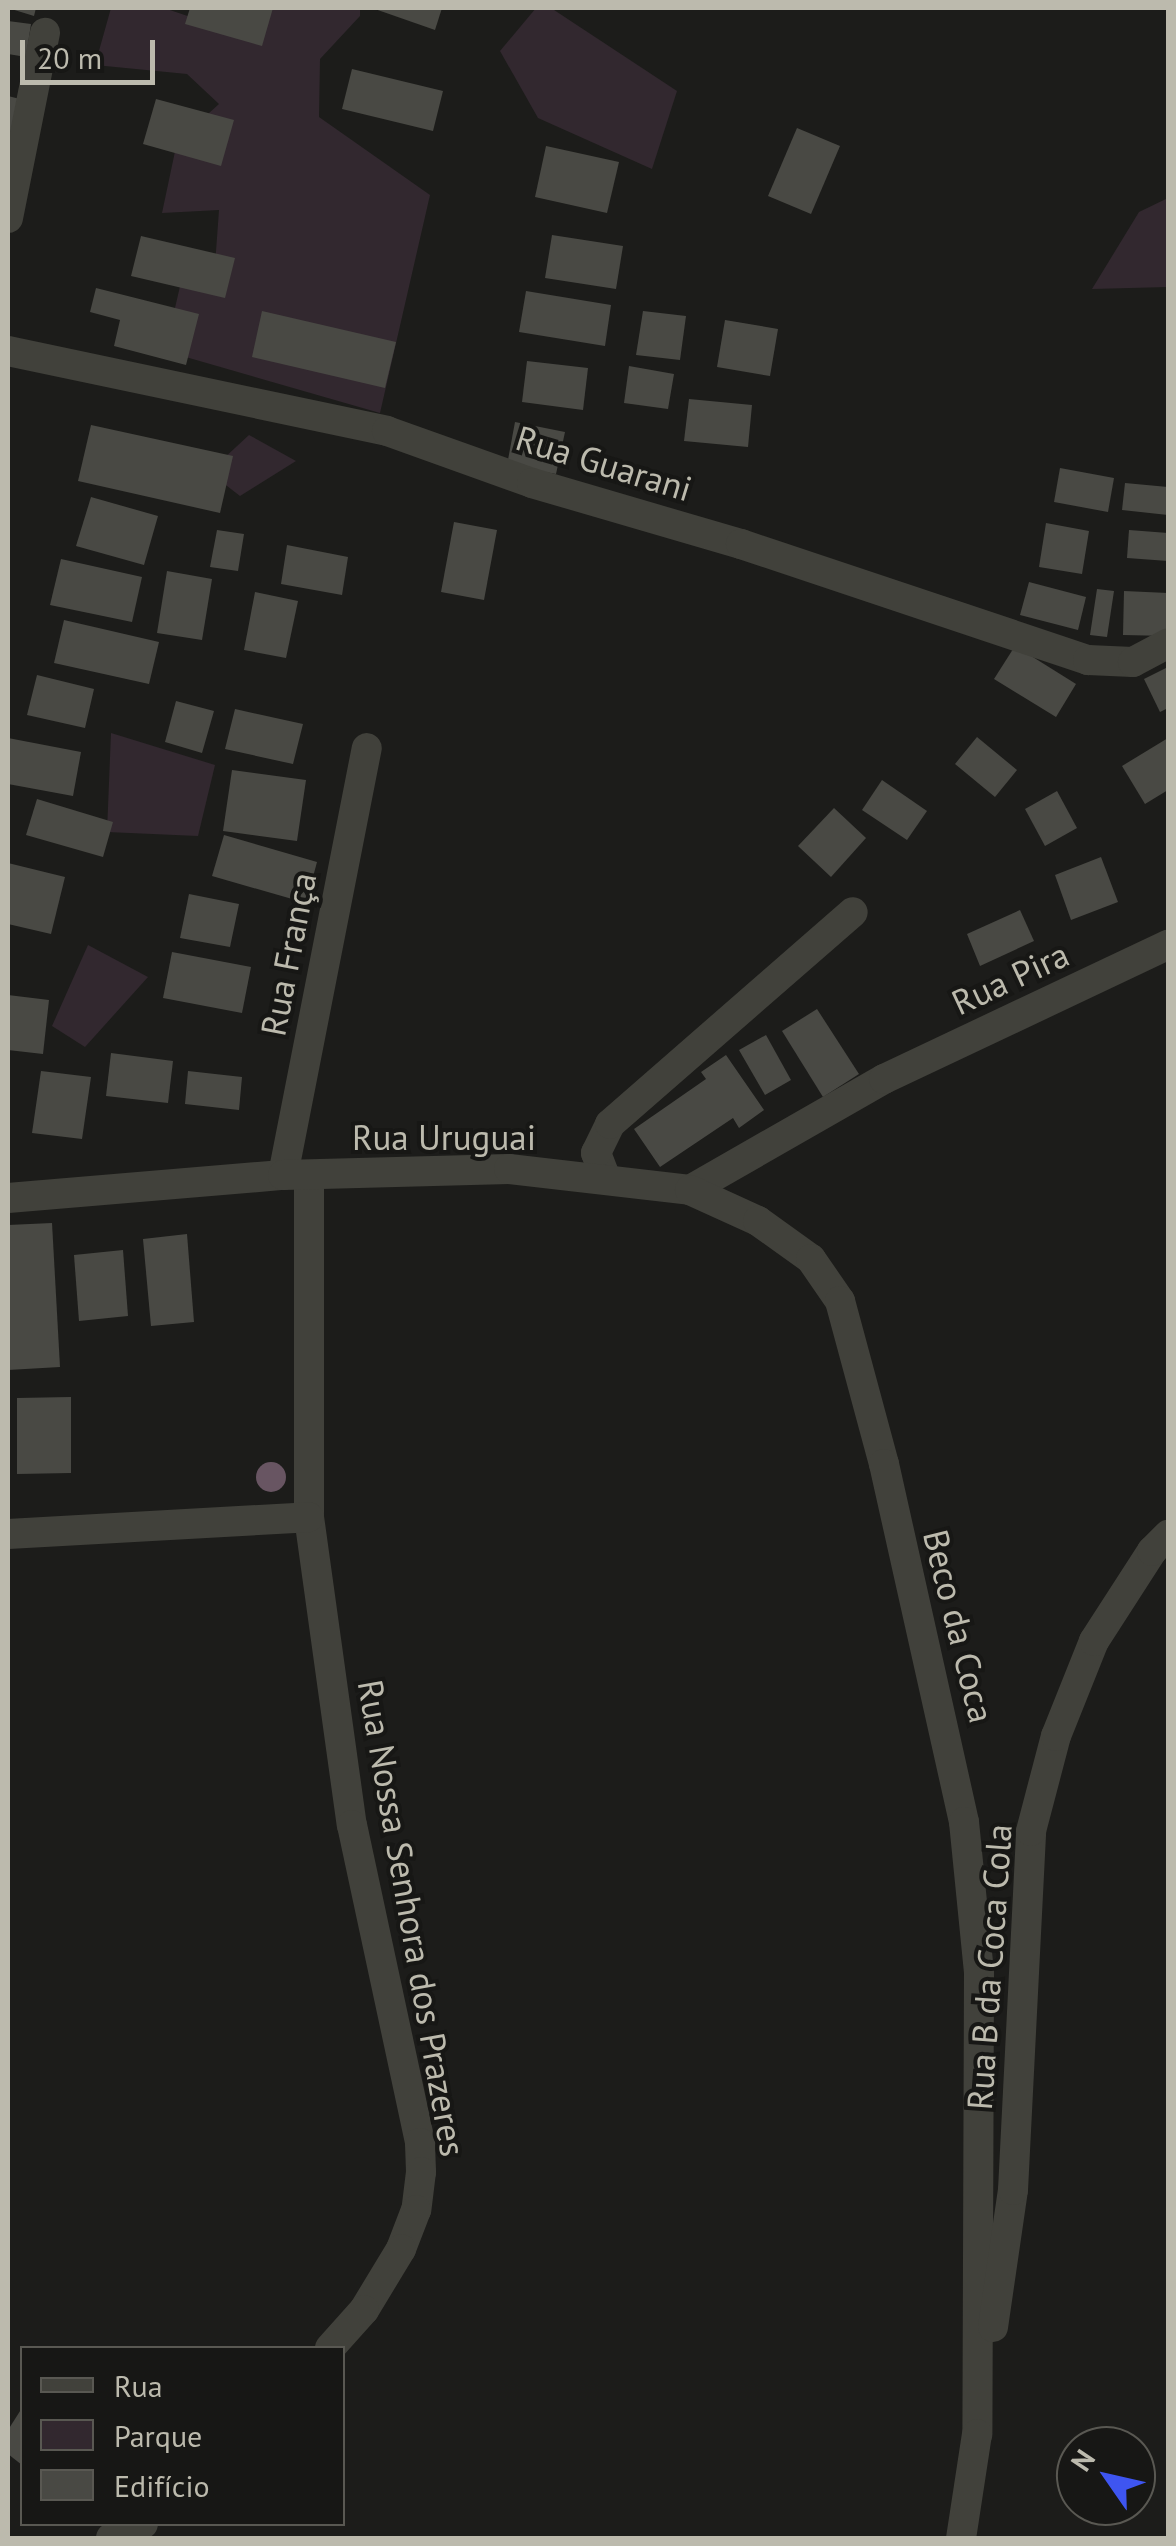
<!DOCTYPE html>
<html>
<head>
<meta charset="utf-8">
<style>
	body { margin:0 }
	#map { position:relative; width:1176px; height:2546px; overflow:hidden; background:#1c1c1a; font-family:"PT Sans",sans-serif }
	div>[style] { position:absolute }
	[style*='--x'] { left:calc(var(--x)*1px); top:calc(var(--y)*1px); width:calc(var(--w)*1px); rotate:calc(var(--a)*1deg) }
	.green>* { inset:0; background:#32282f }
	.building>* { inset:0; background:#494944 }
	.street>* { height:30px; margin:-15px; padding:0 15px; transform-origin:15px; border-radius:15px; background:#41413b }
	.trees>* { width:30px; height:30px; margin:-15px; border-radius:50%; background:#685562 }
	span { translate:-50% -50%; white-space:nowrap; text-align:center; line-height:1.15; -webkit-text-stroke:8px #171715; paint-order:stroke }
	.street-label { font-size:35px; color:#bcbaad }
	.frame { position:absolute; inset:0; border:10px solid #bcbaad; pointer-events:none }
	.legend { position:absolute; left:20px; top:2346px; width:325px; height:180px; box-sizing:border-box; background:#171715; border:2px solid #595852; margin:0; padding:12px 18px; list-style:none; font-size:30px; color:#bcbaad }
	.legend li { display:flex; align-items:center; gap:20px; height:50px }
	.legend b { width:50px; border:2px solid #595852 }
	.north { position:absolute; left:1056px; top:2426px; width:100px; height:100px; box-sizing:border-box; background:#171715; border:2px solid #595852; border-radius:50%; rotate:304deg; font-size:28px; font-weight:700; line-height:40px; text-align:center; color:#bcbaad }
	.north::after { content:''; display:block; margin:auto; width:35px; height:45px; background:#3e55f1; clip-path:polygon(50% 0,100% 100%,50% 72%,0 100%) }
	.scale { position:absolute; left:20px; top:40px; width:135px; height:45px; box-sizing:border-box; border:5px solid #bcbaad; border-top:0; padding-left:12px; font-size:30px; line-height:35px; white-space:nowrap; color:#bcbaad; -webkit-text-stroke:8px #171715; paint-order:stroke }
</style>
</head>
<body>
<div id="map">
	<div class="green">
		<i style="clip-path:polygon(111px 8px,164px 8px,214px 25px,229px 8px,360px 8px,360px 16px,320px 59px,319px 117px,430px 195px,380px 413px,165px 351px,181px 282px,213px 293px,219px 210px,162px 213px,177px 142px,219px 104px,187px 74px,95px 65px)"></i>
		<i style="clip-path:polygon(536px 8px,551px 8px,677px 91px,652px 169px,538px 118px,500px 51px)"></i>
		<i style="clip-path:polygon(1168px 198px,1168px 287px,1092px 289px,1139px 212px)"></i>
		<i style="clip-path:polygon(249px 435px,296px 461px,240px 496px,209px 472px)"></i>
		<i style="clip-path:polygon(111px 733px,215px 765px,198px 836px,107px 832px)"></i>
		<i style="clip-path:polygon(88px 945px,148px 977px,85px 1047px,52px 1026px)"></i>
	</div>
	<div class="building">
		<i style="clip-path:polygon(8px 8px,36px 8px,34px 16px)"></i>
		<i style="clip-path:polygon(190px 8px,273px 8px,262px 46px,185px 24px)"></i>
		<i style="clip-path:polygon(372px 8px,442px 8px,435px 30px)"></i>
		<i style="clip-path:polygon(8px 21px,31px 24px,26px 57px,8px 54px)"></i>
		<i style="clip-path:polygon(352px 69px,443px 91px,433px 131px,342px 109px)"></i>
		<i style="clip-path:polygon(8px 96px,24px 100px,8px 144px)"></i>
		<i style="clip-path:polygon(156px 99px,234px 120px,221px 166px,143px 144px)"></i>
		<i style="clip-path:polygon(797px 128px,840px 146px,811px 214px,768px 196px)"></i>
		<i style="clip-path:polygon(546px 146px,619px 162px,607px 213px,535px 197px)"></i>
		<i style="clip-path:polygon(552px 235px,623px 246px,616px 289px,545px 278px)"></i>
		<i style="clip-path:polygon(141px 236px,235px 258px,225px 298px,131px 276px)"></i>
		<i style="clip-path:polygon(96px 288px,199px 314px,186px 365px,114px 346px,120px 320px,90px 312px)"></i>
		<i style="clip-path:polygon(526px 291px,611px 305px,605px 346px,519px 332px)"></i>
		<i style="clip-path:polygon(262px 311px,396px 342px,385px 388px,252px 357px)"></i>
		<i style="clip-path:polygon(643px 311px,686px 316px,680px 360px,636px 355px)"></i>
		<i style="clip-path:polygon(725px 320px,778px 329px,770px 376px,717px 367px)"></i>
		<i style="clip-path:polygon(527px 361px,588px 368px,583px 410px,522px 402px)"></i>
		<i style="clip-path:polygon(629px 366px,674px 374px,668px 409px,624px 403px)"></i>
		<i style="clip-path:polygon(689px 399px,752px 405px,748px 447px,684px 441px)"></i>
		<i style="clip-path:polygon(515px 422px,565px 432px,556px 474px,507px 465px)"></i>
		<i style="clip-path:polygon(91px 425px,233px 456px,220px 513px,78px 481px)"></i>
		<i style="clip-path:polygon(1060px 468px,1114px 478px,1108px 512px,1054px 502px)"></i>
		<i style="clip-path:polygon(1125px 483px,1168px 487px,1168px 515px,1122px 510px)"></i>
		<i style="clip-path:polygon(91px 497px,158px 516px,144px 565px,76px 546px)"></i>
		<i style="clip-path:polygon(454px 522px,497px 530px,484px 600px,441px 592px)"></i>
		<i style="clip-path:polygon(1046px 523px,1089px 531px,1082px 574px,1039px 567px)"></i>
		<i style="clip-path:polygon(217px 530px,244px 534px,238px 571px,210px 567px)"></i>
		<i style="clip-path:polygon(1129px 530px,1168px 533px,1168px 561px,1127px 558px)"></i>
		<i style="clip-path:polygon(287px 545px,348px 557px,342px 595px,281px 584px)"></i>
		<i style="clip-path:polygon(61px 559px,142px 577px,132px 622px,50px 605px)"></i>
		<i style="clip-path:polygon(167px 571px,212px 579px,202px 640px,157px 633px)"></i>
		<i style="clip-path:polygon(1029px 582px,1086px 597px,1078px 630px,1020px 615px)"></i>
		<i style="clip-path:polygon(1097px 589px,1114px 591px,1107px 637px,1090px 635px)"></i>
		<i style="clip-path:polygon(1124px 591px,1168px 593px,1168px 636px,1123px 635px)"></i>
		<i style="clip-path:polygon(255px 592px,298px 601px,286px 658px,244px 650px)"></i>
		<i style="clip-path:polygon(64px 620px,159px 642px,149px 684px,54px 663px)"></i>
		<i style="clip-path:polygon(1015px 646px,1076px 684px,1056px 717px,994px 679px)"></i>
		<i style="clip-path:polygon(1168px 667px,1168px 708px,1160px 712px,1144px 679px)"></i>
		<i style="clip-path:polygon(37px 675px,94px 689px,85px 728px,27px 715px)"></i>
		<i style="clip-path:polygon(176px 701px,214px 711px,202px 753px,165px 742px)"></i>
		<i style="clip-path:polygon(235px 709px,303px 724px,293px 764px,225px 749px)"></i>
		<i style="clip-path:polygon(977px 737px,1017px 770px,995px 797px,955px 764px)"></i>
		<i style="clip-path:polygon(8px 738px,81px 752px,73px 796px,8px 784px)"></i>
		<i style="clip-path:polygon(1168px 738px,1168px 790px,1145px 804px,1122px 766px)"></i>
		<i style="clip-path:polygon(232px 770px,306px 780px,297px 841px,223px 831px)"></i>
		<i style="clip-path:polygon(882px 780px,927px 811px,907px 840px,862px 810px)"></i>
		<i style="clip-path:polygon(1057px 791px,1077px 828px,1045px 846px,1025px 809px)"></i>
		<i style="clip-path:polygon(37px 799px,113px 822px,103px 857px,26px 835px)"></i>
		<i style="clip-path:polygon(834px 808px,866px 838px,831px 877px,798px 846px)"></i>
		<i style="clip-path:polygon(224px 835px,317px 862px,306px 903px,212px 876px)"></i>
		<i style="clip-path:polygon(1101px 857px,1118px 902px,1071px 920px,1055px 875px)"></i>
		<i style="clip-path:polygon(8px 863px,65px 877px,51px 934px,8px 924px)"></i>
		<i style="clip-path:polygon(189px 894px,239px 904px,230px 947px,180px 938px)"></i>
		<i style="clip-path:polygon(1020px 910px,1034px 941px,980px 966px,967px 934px)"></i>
		<i style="clip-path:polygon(172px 952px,251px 967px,242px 1013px,163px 998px)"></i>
		<i style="clip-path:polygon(8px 995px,49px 1000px,43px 1054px,8px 1050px)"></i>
		<i style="clip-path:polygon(817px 1009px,859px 1074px,823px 1097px,782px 1031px)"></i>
		<i style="clip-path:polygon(766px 1035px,791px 1080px,765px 1095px,739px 1050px)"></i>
		<i style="clip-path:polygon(111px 1053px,173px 1061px,168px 1103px,106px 1096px)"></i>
		<i style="clip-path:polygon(726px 1055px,764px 1110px,739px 1128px,733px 1118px,660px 1167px,634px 1129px,706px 1079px,701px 1072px)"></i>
		<i style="clip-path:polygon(41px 1071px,91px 1077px,82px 1139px,32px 1133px)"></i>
		<i style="clip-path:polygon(188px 1071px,242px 1077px,239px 1110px,185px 1104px)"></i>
		<i style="clip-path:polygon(52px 1223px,60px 1367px,8px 1370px,8px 1225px)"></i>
		<i style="clip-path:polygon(187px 1234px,194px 1322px,151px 1326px,143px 1239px)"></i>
		<i style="clip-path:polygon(123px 1250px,128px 1316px,79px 1321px,74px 1255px)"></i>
		<i style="clip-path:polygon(71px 1397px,71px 1473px,17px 1474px,17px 1398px)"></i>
		<i style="clip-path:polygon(22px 2408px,22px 2465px,8px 2454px,8px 2430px)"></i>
	</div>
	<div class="street">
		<i style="--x:8;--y:218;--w:189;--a:-78.7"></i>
		<i style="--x:8;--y:351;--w:387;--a:11.9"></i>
		<i style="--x:387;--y:431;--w:154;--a:19.7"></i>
		<i style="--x:532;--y:483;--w:218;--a:16.3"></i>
		<i style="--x:741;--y:544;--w:366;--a:18.5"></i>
		<i style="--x:1088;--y:660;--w:45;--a:2.5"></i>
		<i style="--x:1133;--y:662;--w:40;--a:-28"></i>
		<i style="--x:283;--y:1175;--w:435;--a:-78.9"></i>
		<i style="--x:309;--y:1176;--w:341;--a:90"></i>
		<i style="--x:309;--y:1517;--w:311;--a:82.1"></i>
		<i style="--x:352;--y:1825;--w:325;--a:77.9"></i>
		<i style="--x:420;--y:2143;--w:29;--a:88"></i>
		<i style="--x:421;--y:2172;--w:38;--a:97"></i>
		<i style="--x:416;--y:2210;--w:42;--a:111"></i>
		<i style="--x:401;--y:2249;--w:71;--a:121.2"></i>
		<i style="--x:364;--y:2310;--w:51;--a:131.8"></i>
		<i style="--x:606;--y:1179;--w:28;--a:-111"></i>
		<i style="--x:596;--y:1153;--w:32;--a:-64"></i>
		<i style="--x:610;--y:1124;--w:322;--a:-41.1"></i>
		<i style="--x:690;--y:1190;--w:224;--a:-29.8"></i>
		<i style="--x:884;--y:1079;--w:314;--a:-25.3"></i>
		<i style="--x:8;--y:1198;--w:276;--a:-4.8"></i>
		<i style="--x:283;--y:1175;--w:226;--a:-1.5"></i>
		<i style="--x:509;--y:1169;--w:182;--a:6.6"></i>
		<i style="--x:690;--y:1190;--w:75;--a:24.5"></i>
		<i style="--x:758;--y:1221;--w:65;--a:35.6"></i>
		<i style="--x:811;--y:1259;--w:51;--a:55.4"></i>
		<i style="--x:840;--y:1301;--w:169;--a:74.9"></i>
		<i style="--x:884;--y:1464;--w:367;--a:77.4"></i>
		<i style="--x:964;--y:1822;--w:152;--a:84.3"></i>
		<i style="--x:979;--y:1973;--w:461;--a:90.2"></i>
		<i style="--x:977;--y:2434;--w:105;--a:98.7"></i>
		<i style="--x:8;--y:1534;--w:301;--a:-3.2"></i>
		<i style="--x:993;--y:2327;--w:138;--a:-81.7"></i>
		<i style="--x:1013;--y:2190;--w:359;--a:-87.1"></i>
		<i style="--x:1031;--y:1831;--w:98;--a:-75.3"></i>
		<i style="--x:1056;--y:1736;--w:102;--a:-68.2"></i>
		<i style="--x:1094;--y:1641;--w:107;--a:-57.2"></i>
		<i style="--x:1152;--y:1551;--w:23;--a:-45"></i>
		<i style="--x:111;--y:2538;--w:35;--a:-24"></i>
	</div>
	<div class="trees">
		<i style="left:271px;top:1477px"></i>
	</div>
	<div class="street-label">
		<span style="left:604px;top:463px;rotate:17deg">Rua Guarani</span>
		<span style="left:288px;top:954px;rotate:-79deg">Rua França</span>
		<span style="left:1010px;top:978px;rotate:-25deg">Rua Pira</span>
		<span style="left:444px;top:1137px">Rua Uruguai</span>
		<span style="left:959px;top:1626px;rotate:76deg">Beco da Coca</span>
		<span style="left:412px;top:1918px;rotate:80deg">Rua Nossa Senhora dos Prazeres</span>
		<span style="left:989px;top:1967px;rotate:-86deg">Rua B da Coca Cola</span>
	</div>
	<div class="frame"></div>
	<ul class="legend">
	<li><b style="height:12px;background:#41413b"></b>Rua</li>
	<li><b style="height:28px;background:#32282f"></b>Parque</li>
	<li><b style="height:28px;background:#494944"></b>Edifício</li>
	</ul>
	<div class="north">N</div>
	<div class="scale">20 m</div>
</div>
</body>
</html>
